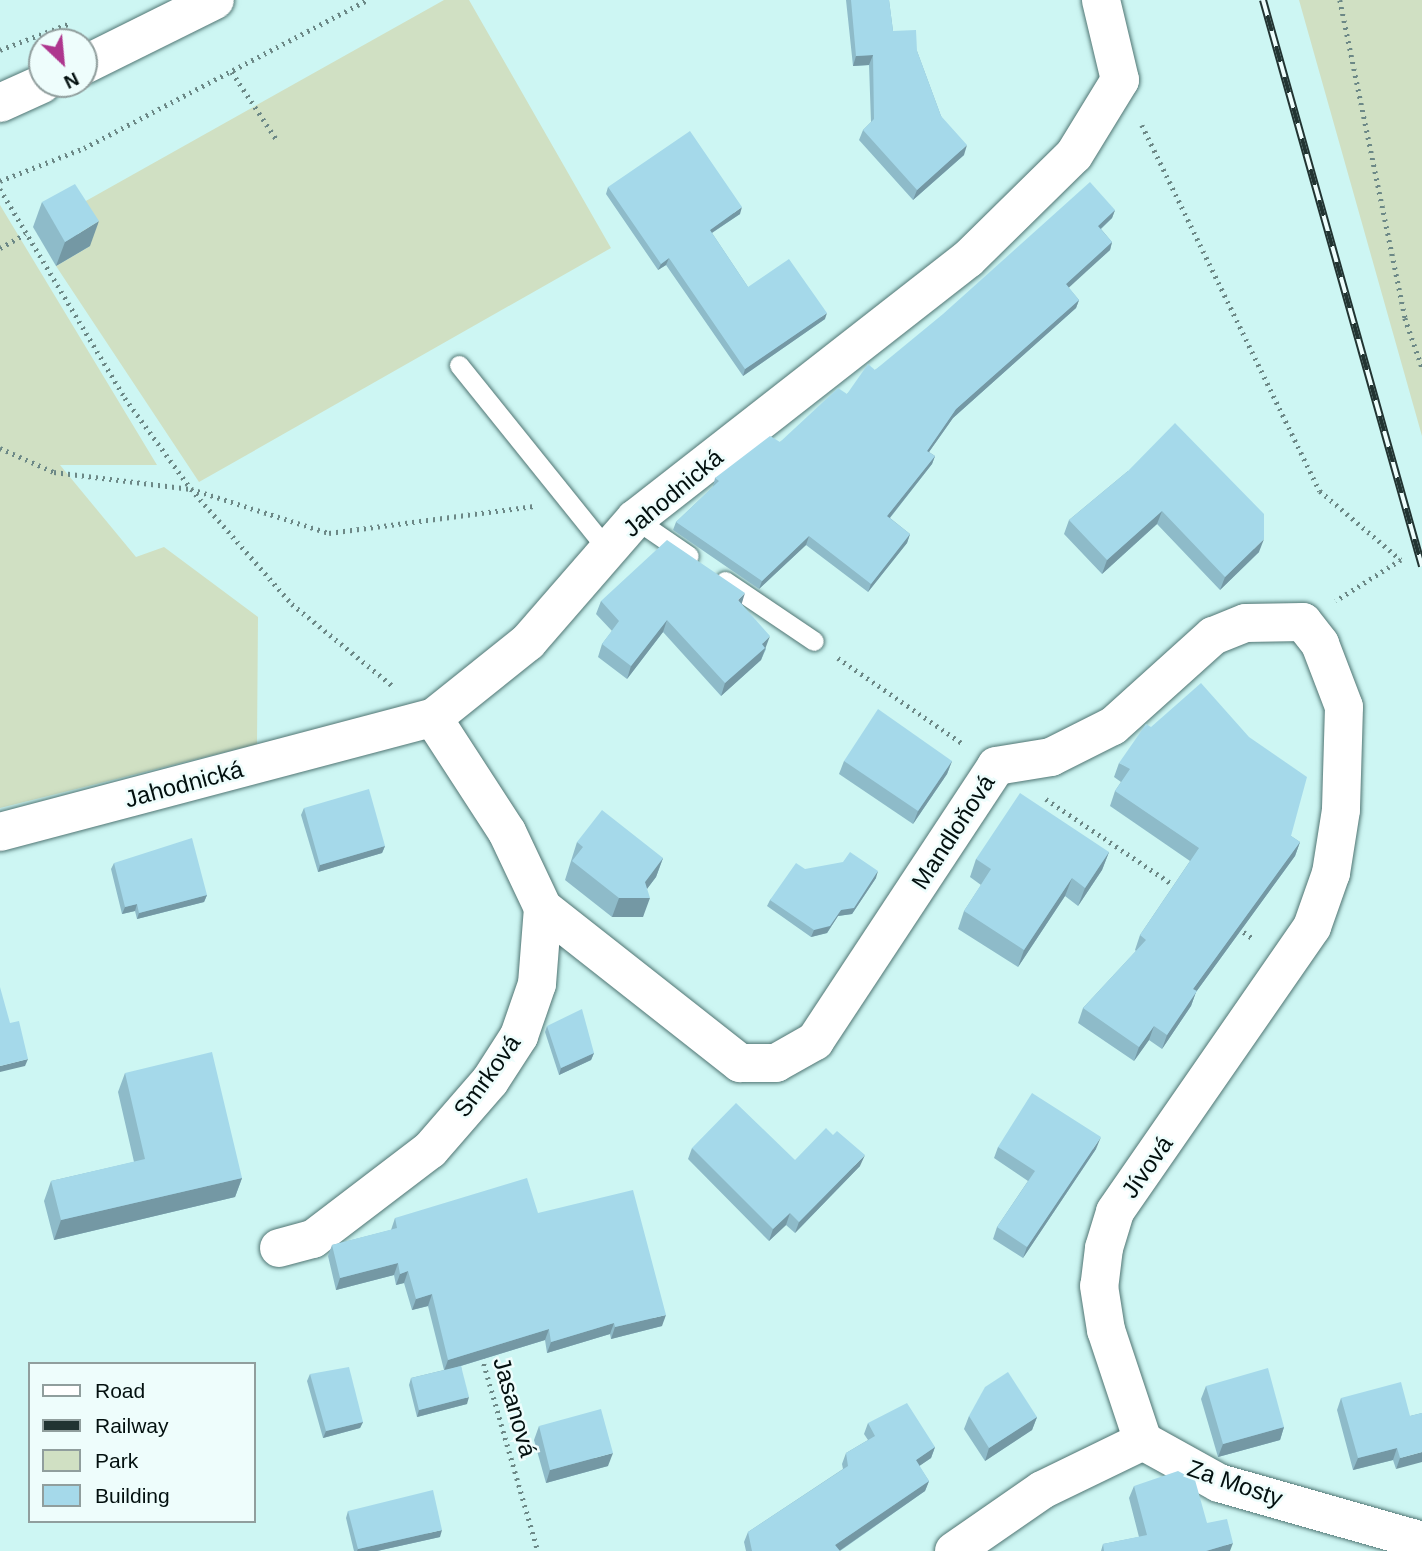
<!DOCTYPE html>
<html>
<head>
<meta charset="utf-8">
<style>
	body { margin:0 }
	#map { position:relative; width:1422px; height:1551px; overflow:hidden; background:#cdf6f3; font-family:Helvetica,sans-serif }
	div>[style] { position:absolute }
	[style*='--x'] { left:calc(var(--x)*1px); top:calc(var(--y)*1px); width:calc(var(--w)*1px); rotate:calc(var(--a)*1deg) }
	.green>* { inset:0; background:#d0e0c3 }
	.path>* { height:4.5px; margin-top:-2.25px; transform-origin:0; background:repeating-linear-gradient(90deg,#6c8886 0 2px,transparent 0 7px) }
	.roads { filter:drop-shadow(0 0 2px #507573) drop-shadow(0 0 2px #507573) }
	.lane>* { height:19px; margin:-9.5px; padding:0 9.5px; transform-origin:9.5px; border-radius:9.5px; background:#fff }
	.street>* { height:38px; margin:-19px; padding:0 19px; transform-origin:19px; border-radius:19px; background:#fff }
	.primary>* { height:38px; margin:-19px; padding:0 19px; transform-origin:19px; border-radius:19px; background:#fff }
	.rail>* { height:8px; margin-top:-4px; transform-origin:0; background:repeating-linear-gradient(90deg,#eefdfc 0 16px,#223432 0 32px); box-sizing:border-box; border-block:2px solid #223432 }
	.wall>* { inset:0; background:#8ebbc9 }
	.shaded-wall>* { inset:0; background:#7498a4 }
	.building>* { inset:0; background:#a5d9ea }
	span { translate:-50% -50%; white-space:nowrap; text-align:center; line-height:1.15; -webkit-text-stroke:5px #eefdfc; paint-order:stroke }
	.street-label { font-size:24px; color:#03100f }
	.legend { position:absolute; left:28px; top:1362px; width:228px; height:161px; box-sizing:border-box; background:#eefdfc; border:2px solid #909e9d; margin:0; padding:9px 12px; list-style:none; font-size:21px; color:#03100f }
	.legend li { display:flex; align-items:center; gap:14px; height:35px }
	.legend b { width:35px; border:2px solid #909e9d }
	.north { position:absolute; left:28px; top:28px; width:70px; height:70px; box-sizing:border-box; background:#eefdfc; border:2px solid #909e9d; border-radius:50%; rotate:154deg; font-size:19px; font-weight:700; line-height:28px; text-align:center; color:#03100f }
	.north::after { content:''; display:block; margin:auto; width:24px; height:32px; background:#ae378e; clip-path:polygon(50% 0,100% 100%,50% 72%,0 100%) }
</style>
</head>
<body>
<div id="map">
	<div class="green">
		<i style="clip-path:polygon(444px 0,469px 0,611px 248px,199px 482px,56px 266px,90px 246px,68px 211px)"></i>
		<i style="clip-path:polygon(1299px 0,1422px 0,1422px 436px)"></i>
		<i style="clip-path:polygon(0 205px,157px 465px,60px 465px,136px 557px,164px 547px,258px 617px,257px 744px,0 808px)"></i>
	</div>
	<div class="path">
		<i style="--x:1340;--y:0;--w:325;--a:78.4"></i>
		<i style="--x:1405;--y:318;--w:52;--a:70.9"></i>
		<i style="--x:0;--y:50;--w:73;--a:-20.9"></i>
		<i style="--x:232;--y:72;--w:82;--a:56.5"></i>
		<i style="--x:1142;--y:125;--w:407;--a:64.1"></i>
		<i style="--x:1320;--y:491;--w:106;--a:40.4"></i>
		<i style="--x:1401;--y:560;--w:77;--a:147.8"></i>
		<i style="--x:0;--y:181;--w:90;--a:-21.4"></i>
		<i style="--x:84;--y:148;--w:319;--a:-27.6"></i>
		<i style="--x:0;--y:189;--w:244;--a:59.1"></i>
		<i style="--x:125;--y:398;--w:112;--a:54"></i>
		<i style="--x:191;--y:489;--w:153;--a:48.7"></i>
		<i style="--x:292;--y:604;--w:132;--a:39.1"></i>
		<i style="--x:0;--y:248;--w:29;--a:-29"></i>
		<i style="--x:0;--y:448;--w:59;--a:24"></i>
		<i style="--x:54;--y:472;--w:138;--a:7.1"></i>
		<i style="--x:191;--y:489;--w:145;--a:17.7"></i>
		<i style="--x:329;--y:533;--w:207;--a:-7.5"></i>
		<i style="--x:838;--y:658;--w:152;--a:34.5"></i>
		<i style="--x:1046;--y:799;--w:159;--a:34"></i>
		<i style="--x:1238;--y:928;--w:19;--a:35"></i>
		<i style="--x:482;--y:1357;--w:202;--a:73.9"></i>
	</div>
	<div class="roads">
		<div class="lane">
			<i style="--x:459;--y:365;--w:238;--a:51.2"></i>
			<i style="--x:635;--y:519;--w:65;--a:34.4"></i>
			<i style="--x:725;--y:581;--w:107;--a:34"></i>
		</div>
		<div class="street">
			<i style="--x:0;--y:832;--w:448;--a:-14.8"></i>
			<i style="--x:433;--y:718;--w:122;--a:-38.7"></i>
			<i style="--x:528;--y:642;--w:163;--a:-49"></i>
			<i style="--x:635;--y:519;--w:422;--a:-38"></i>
			<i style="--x:968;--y:259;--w:148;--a:-44.5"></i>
			<i style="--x:1074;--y:155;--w:88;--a:-58.5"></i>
			<i style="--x:1120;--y:80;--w:82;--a:-103.4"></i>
			<i style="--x:543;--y:908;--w:251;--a:38.2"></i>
			<i style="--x:740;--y:1063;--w:36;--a:0"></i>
			<i style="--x:776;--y:1063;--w:45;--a:-29.4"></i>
			<i style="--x:815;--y:1041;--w:329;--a:-56.6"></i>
			<i style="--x:996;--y:766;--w:56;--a:-9.3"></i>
			<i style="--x:1051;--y:757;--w:69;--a:-26.6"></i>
			<i style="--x:1113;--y:726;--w:135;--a:-42"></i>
			<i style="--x:1213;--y:636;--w:35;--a:-22"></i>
			<i style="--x:1246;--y:623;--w:57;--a:-1"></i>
			<i style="--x:1303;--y:622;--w:28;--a:52"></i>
			<i style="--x:1320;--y:644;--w:67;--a:69.1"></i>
			<i style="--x:1344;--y:707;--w:103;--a:91.7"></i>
			<i style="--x:1341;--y:810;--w:64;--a:99"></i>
			<i style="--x:1331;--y:873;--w:57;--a:109.4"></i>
			<i style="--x:1312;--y:927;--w:346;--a:124.7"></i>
			<i style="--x:1115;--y:1212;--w:38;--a:107"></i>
			<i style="--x:1104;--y:1248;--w:38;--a:97"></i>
			<i style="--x:1099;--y:1286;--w:45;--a:81"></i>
			<i style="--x:1106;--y:1330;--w:117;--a:71.6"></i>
			<i style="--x:279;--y:1248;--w:35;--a:-15"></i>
			<i style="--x:313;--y:1239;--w:147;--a:-37.3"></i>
			<i style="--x:430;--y:1150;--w:91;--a:-49"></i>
			<i style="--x:490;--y:1081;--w:54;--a:-57.2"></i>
			<i style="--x:519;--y:1036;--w:55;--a:-70.9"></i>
			<i style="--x:537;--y:984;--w:76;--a:-85.5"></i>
			<i style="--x:543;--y:908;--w:84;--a:-115.3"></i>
			<i style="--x:507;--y:832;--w:136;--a:-123"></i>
			<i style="--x:1143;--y:1441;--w:87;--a:28.9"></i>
			<i style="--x:1219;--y:1483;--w:211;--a:15.9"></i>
			<i style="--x:954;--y:1551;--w:107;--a:-34.7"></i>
			<i style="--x:1042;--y:1490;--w:112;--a:-25.9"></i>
		</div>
		<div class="primary">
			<i style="--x:84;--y:65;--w:146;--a:-26.4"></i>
			<i style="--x:0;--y:103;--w:46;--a:-24.3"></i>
		</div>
	</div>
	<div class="rail">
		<i style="--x:1263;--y:0;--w:588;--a:74.31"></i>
	</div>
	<div class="wall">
		<i style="clip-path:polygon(846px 0,889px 0,893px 31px,917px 51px,941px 116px,964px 155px,913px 200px,859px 140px,863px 130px,871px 122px,869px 65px,853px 66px)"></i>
		<i style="clip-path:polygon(608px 187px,740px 214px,712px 233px,748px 287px,825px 319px,743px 376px,666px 265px,658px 270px,606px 194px)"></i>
		<i style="clip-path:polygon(42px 202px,90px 246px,56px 266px,33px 227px)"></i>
		<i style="clip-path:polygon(1115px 210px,1112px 218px,1101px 229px,1112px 242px,1110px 250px,1068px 287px,1079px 300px,1076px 308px,953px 418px,929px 452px,935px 456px,932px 464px,890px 518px,910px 534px,907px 543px,868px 592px,806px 545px,759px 589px,673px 530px,676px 522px,713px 487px,715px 478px,780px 442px,847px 394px,875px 370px)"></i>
		<i style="clip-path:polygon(1128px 471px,1259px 552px,1220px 590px,1157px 524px,1102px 574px,1064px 534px,1069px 520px)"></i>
		<i style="clip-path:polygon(601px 601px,742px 604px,766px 649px,761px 660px,721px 696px,663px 632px,627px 679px,598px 657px,602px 644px,612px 631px,596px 614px)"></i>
		<i style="clip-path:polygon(844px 761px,952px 761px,947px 774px,913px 824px,839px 774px)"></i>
		<i style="clip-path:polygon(1119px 763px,1291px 836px,1300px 842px,1295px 856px,1196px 992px,1191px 1006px,1162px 1049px,1149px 1040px,1134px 1061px,1078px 1023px,1083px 1008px,1136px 951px,1135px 950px,1140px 935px,1190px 861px,1110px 806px,1115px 791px,1121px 782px,1114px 777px)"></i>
		<i style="clip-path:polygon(304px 808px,385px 846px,382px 853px,318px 872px,301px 815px)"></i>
		<i style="clip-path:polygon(577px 842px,663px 858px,656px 877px,647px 889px,643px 917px,612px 917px,565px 880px)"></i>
		<i style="clip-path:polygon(1109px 852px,1102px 870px,1078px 906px,1065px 896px,1018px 967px,958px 929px,964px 911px,981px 885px,970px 877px,976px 859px)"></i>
		<i style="clip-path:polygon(114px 863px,207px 895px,204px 902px,137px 919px,135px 911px,122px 914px,111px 869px)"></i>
		<i style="clip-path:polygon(805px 869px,876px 878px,852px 914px,838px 916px,827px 933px,811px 937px,767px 906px,770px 900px)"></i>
		<i style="clip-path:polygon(547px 1026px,594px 1053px,591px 1060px,559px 1075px,545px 1032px)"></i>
		<i style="clip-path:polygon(125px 1073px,242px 1178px,235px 1197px,54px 1240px,44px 1201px,51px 1181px,134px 1162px,118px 1092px)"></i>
		<i style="clip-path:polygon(998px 1147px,1096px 1149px,1023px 1258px,993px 1239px,997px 1227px,1028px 1181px,994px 1158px)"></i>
		<i style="clip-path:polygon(692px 1148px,795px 1160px,860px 1166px,795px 1233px,786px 1225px,769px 1241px,688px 1159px)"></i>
		<i style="clip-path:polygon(538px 1213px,662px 1326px,611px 1339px,610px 1334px,547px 1353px,545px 1340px,461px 1366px,467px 1404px,417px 1417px,409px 1385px,411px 1378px,444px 1370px,428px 1306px,412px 1310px,404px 1283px,396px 1285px,394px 1275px,336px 1290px,328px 1256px,332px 1245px,391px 1230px,395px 1218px)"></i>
		<i style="clip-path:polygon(310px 1374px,363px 1422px,360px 1428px,323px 1438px,307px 1381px)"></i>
		<i style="clip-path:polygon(1206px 1386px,1284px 1427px,1280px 1440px,1218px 1457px,1201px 1399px)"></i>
		<i style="clip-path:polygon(1341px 1398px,1410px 1416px,1422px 1413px,1396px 1469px,1393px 1460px,1353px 1470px,1337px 1410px)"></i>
		<i style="clip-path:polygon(969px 1416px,1037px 1417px,1032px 1430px,985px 1461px,964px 1429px)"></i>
		<i style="clip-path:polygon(868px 1423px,935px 1447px,931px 1458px,919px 1466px,929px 1481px,925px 1491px,840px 1551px,746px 1551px,744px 1542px,748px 1532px,843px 1469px,842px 1464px,846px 1453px,868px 1440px,864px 1434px)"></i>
		<i style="clip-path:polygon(539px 1426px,608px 1466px,546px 1483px,534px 1440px)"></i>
		<i style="clip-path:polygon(1134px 1486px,1207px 1523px,1230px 1551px,1101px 1551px,1103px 1544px,1139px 1537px,1129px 1498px)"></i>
		<i style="clip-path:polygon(348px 1511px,440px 1537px,377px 1551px,354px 1551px,346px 1518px)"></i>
	</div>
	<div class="shaded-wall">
		<i style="clip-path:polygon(873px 55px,869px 65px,853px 66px,856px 56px)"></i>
		<i style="clip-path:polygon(967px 145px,964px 155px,913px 200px,917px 190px)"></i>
		<i style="clip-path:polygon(742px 207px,740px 214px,707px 236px,710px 230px)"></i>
		<i style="clip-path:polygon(1115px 210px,1112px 218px,1095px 234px,1098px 226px)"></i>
		<i style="clip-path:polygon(99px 221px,90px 246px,56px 266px,65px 242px)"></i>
		<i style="clip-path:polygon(1112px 242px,1110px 250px,1063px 293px,1066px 284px)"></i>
		<i style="clip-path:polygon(669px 258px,666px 265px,658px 270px,661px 264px)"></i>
		<i style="clip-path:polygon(1079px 300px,1076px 308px,953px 418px,924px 459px,927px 451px,956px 409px)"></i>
		<i style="clip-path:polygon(827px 313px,825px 319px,743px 376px,745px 369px)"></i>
		<i style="clip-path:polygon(935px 456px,932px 464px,884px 525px,887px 516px)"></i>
		<i style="clip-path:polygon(1162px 511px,1157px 524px,1102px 574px,1107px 560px)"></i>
		<i style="clip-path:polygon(910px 534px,907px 543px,868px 592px,871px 584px)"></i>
		<i style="clip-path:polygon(809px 536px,806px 545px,759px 589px,762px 581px)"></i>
		<i style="clip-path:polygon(1264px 539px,1259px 552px,1220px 590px,1225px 577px)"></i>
		<i style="clip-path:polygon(745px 593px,741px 606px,738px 600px)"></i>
		<i style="clip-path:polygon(667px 620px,663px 632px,627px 679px,631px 666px)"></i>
		<i style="clip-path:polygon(770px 636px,761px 660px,721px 696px,725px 683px,762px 644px)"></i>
		<i style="clip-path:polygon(952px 761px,947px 774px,913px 824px,918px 811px)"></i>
		<i style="clip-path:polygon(1300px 842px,1295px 856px,1196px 992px,1191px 1006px,1162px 1049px,1167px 1035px,1193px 989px)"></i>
		<i style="clip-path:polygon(385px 846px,382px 853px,318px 872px,320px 865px)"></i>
		<i style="clip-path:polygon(1109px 852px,1102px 870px,1078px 906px,1085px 888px)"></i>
		<i style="clip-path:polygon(663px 858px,656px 877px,640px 898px,650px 898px,643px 917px,612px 917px,619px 898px,645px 882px)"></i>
		<i style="clip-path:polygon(878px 871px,876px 878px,852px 914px,838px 916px,827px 933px,811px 937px,814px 930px,841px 910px)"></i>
		<i style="clip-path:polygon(1072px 878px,1065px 896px,1018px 967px,1024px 950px)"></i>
		<i style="clip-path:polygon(207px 895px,204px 902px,137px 919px,139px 913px)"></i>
		<i style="clip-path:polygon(137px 904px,135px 911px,122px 914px,125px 907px)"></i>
		<i style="clip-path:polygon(1154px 1026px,1149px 1040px,1134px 1061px,1139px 1047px)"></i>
		<i style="clip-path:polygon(594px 1053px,591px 1060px,559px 1075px,561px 1068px)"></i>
		<i style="clip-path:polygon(28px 1059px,25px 1066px,0 1072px,0 1066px)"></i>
		<i style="clip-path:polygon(1101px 1137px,1096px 1149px,1023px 1258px,1027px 1247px)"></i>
		<i style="clip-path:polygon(865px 1155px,860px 1166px,795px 1233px,799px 1222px)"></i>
		<i style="clip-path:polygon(242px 1178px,235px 1197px,54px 1240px,61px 1220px)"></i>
		<i style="clip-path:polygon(790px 1213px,786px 1225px,769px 1241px,773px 1229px)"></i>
		<i style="clip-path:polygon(398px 1263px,394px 1275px,336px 1290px,340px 1278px)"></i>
		<i style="clip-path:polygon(408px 1271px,404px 1283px,396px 1285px,400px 1274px)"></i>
		<i style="clip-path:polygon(432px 1294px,428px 1306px,412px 1310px,416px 1299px)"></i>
		<i style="clip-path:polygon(666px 1315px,662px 1326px,611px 1339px,615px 1327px)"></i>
		<i style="clip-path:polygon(614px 1323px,610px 1334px,547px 1353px,551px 1342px)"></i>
		<i style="clip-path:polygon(549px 1329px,545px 1340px,444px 1371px,448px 1360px)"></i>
		<i style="clip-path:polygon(469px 1397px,467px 1404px,417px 1417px,419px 1410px)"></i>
		<i style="clip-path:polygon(1037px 1417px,1032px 1430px,985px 1461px,989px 1448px)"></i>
		<i style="clip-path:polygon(363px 1422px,360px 1428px,323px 1438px,326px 1431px)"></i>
		<i style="clip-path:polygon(1284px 1427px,1280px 1440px,1218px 1457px,1223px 1444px)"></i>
		<i style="clip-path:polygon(935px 1447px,931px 1458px,912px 1471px,916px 1460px)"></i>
		<i style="clip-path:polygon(1397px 1448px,1393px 1460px,1353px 1470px,1358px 1458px)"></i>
		<i style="clip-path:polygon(1422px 1452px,1422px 1462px,1396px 1469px,1400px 1458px)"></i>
		<i style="clip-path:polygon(613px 1453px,608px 1466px,546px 1483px,550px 1470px)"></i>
		<i style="clip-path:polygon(929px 1481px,925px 1491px,839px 1551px,835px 1545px)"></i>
		<i style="clip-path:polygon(442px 1530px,440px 1537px,377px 1551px,357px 1551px,358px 1549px)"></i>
		<i style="clip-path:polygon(1233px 1543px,1230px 1551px,1206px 1551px)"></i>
	</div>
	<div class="building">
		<i style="clip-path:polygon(851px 0,889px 0,893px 31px,916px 30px,917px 51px,941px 116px,967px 145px,917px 190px,863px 130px,874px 119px,873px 55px,856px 56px)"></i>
		<i style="clip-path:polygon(690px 131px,742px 207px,710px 230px,748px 287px,789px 259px,827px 313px,745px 369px,669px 258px,661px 264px,608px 187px)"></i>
		<i style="clip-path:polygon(1090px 182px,1115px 210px,1098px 226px,1112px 242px,1066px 284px,1079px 300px,956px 409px,927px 451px,935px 456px,887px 516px,910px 534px,871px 584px,809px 536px,762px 581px,676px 522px,719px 481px,715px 478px,770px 436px,780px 442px,838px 388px,847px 394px,868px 364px,875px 370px,943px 314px)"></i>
		<i style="clip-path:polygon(75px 184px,99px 221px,65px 242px,42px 202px)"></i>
		<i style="clip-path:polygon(1175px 423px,1264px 514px,1264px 539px,1225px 577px,1162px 511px,1107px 560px,1069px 520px,1128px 471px)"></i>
		<i style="clip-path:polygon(667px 540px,745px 593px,738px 600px,770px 636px,762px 644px,765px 648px,725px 683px,667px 620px,631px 666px,602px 644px,619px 621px,601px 601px)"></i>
		<i style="clip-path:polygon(1201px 683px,1249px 737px,1307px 777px,1291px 836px,1300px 842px,1193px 989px,1197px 991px,1167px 1035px,1154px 1026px,1139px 1047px,1083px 1008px,1146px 940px,1140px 935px,1199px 848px,1115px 791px,1130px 769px,1119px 763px,1146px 724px,1151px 727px)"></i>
		<i style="clip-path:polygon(878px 709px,952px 761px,918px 811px,844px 761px)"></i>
		<i style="clip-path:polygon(369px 789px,385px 846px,320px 865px,304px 808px)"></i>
		<i style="clip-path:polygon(1020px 793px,1109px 852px,1085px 888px,1072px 878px,1024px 950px,964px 911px,991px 869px,976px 859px)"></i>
		<i style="clip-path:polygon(602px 810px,663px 858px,645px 882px,650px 898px,619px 898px,572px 861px,583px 847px,577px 842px)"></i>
		<i style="clip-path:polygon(192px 838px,207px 895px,139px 913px,137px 904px,125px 907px,114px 863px)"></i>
		<i style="clip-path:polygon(850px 852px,878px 871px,854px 908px,841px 910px,830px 926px,814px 930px,770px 900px,796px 863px,805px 869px,843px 862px)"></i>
		<i style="clip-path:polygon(0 987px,10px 1023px,19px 1021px,28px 1059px,0 1066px)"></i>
		<i style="clip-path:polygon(582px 1009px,594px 1053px,561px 1068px,547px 1026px)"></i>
		<i style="clip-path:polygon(212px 1052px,242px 1178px,61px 1220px,51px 1181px,145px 1159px,125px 1073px)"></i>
		<i style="clip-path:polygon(1032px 1093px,1101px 1137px,1027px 1247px,997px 1227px,1035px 1171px,998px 1147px)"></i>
		<i style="clip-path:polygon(736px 1103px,795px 1160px,826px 1128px,833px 1135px,837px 1131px,865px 1155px,799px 1222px,790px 1213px,773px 1229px,692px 1148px)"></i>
		<i style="clip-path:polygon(527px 1178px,538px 1213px,633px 1190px,666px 1315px,615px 1327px,614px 1323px,551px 1342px,549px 1329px,448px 1360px,432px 1294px,416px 1299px,408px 1271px,400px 1274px,398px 1263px,340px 1278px,332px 1245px,397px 1228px,395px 1218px)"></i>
		<i style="clip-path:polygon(461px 1366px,469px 1397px,419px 1410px,411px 1378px)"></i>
		<i style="clip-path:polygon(349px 1367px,363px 1422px,326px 1431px,310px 1374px)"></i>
		<i style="clip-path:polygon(1268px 1368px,1284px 1427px,1223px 1444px,1206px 1386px)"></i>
		<i style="clip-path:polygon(1008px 1372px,1037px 1417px,989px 1448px,969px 1416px,985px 1387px)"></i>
		<i style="clip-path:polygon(1401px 1382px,1410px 1416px,1422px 1413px,1422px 1452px,1400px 1458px,1397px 1448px,1358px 1458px,1341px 1398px)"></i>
		<i style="clip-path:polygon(907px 1403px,935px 1447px,916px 1460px,929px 1481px,835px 1545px,840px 1551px,752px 1551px,748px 1532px,848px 1466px,846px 1453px,875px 1436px,868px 1423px)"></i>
		<i style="clip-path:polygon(601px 1409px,613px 1453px,550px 1470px,539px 1426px)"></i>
		<i style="clip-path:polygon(1178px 1471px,1195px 1480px,1207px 1523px,1227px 1519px,1233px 1543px,1206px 1551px,1104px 1551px,1103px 1544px,1147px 1535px,1134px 1486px)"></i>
		<i style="clip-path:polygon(433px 1490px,442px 1530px,358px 1549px,348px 1511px)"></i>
	</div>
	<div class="street-label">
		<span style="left:673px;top:493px;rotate:-40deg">Jahodnická</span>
		<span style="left:184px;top:784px;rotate:-15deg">Jahodnická</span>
		<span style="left:953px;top:832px;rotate:-57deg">Mandloňová</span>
		<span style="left:487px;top:1076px;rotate:-54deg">Smrková</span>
		<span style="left:1147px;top:1167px;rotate:-55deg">Jívová</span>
		<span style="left:515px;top:1407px;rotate:74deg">Jasanová</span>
		<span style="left:1235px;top:1483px;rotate:19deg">Za Mosty</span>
	</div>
	<ul class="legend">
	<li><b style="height:9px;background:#fff"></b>Road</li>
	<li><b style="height:9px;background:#223432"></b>Railway</li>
	<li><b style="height:19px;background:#d0e0c3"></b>Park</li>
	<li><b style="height:19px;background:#a5d9ea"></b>Building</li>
	</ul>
	<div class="north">N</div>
</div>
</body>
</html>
